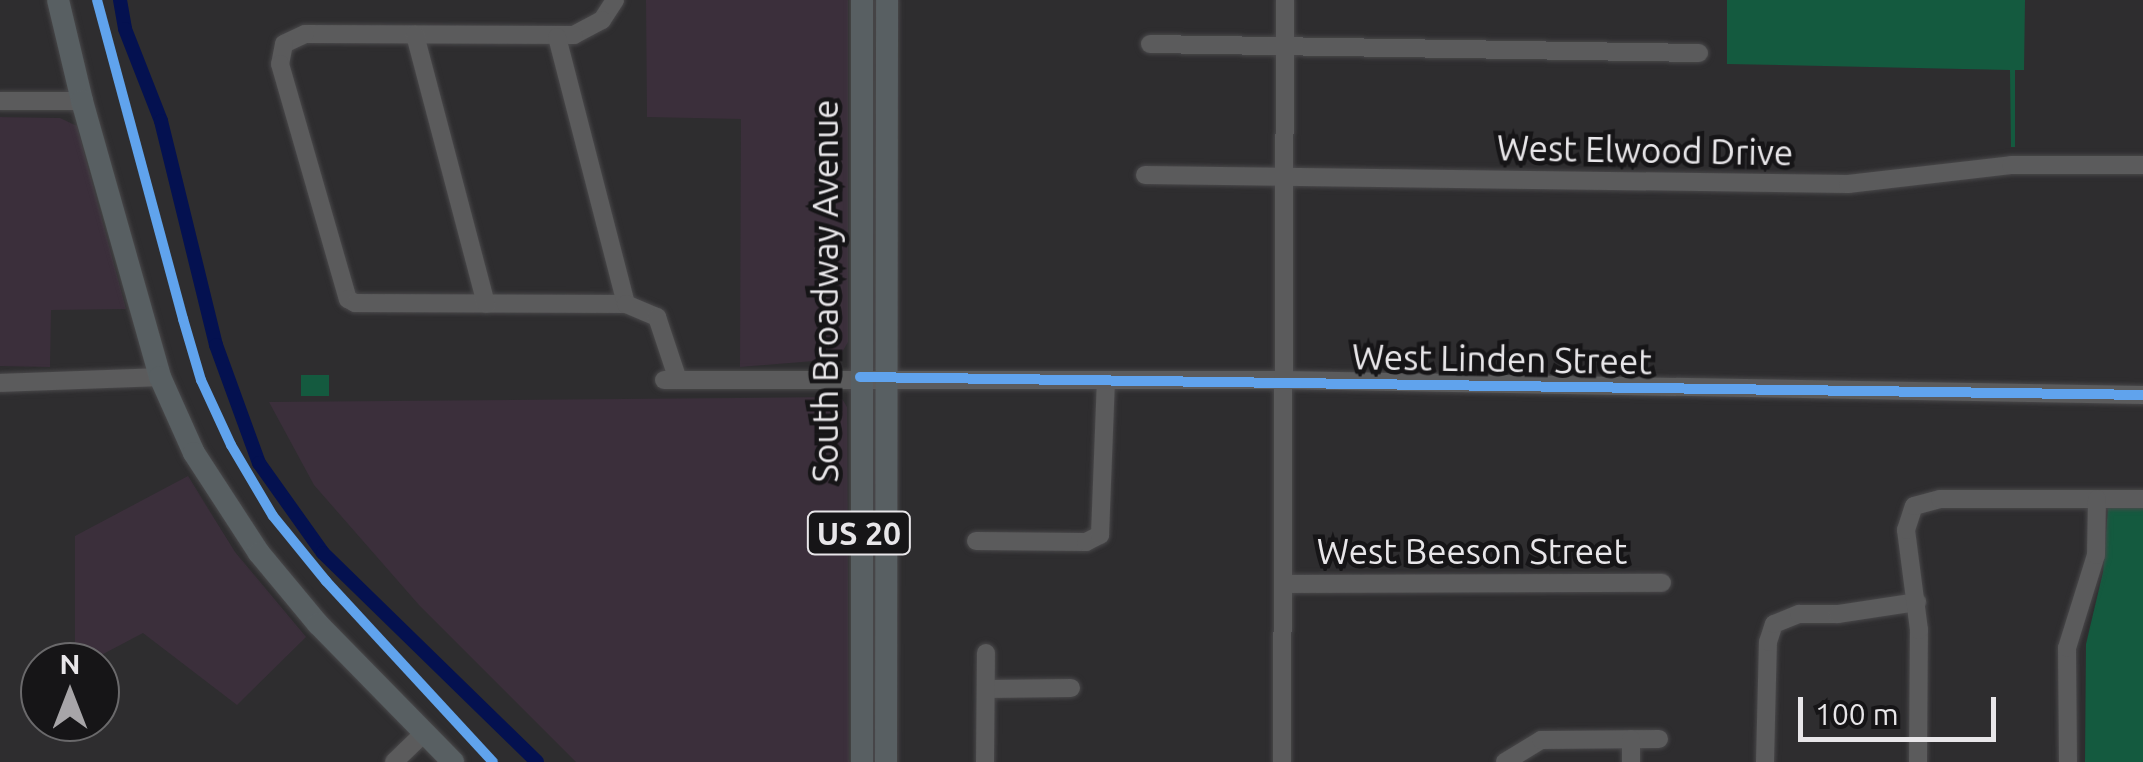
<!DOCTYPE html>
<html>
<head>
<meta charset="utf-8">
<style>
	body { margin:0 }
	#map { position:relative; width:2143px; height:762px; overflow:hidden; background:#2e2d2f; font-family:Ubuntu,sans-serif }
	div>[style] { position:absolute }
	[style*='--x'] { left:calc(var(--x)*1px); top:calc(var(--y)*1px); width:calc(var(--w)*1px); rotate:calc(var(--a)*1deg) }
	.commercial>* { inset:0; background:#3b2f3b }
	.green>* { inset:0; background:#145a3f }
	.canal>* { height:14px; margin:-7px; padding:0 7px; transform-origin:7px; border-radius:7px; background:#041150 }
	.roads { filter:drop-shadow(0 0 2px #49484a) drop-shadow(0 0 2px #49484a) }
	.minor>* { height:18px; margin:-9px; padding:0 9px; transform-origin:9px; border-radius:9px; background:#5b5b5c }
	.major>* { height:22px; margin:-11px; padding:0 11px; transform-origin:11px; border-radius:11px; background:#585f62 }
	.cycleway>* { height:10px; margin:-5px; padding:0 5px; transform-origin:5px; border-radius:5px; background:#60a3ed }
	span { translate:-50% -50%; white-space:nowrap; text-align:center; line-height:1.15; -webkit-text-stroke:9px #161517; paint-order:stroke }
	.shield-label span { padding:2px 8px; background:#161517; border:2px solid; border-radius:8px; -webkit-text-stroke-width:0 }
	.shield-label { font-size:32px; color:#e8e6e9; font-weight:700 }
	.street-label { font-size:35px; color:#e8e6e9 }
	.north { position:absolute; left:20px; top:642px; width:100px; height:100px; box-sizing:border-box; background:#161517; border:2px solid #6a696b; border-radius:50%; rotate:0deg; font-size:28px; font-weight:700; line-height:40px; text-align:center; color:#e8e6e9 }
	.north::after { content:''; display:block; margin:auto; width:35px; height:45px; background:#a7a5a8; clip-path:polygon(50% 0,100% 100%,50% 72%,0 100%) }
	.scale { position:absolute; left:1798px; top:697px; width:198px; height:45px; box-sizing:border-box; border:5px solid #e8e6e9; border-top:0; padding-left:12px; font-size:30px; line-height:35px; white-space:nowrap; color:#e8e6e9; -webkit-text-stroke:8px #161517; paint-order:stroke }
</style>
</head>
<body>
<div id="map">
	<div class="commercial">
		<i style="clip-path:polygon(646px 0,848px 0,848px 342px,838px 359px,740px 367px,741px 119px,647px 117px)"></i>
		<i style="clip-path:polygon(0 117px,60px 118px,77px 126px,126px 309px,51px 310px,50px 367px,0 366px)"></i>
		<i style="clip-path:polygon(841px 397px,847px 407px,849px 762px,576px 762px,419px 605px,314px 485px,269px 402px)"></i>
		<i style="clip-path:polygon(188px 476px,235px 552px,306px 637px,237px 705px,143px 633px,88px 662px,75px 662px,75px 536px)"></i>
	</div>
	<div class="green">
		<i style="clip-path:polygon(1727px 0,2025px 0,2024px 70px,2015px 70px,2015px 147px,2011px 147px,2010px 70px,1727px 64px)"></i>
		<i style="clip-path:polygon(301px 375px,329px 375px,329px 396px,301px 396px)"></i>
		<i style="clip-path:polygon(2108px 507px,2143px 507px,2143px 762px,2085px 762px,2086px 644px,2103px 572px)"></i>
	</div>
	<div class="canal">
		<i style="--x:120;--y:0;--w:29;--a:80"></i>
		<i style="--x:125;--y:29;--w:99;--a:68.6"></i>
		<i style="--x:161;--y:121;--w:231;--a:76.2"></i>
		<i style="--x:216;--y:345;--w:126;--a:70"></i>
		<i style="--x:259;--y:463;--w:110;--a:54.6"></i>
		<i style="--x:323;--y:553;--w:299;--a:44.3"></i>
	</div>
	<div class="roads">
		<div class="minor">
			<i style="--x:615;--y:0;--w:24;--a:123"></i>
			<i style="--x:602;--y:20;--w:32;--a:152"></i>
			<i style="--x:574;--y:35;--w:269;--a:-179.8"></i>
			<i style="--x:305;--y:34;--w:23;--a:155"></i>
			<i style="--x:284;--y:44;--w:20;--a:101"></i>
			<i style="--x:280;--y:64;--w:245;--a:73.9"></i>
			<i style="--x:348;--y:299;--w:8;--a:30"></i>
			<i style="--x:355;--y:303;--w:271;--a:0.2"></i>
			<i style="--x:415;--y:35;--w:278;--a:75.2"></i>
			<i style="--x:557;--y:37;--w:276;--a:75.5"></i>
			<i style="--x:626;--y:304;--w:34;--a:23"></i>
			<i style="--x:657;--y:317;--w:66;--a:71.6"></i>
			<i style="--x:1150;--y:44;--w:549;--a:0.94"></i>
			<i style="--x:0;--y:101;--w:82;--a:0"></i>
			<i style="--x:1145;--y:175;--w:703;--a:0.73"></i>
			<i style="--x:1848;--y:184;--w:164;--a:-6.6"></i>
			<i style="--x:2011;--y:165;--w:132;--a:0"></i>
			<i style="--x:664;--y:380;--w:619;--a:0"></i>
			<i style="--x:1283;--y:380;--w:860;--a:1"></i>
			<i style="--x:0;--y:383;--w:160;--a:-2.1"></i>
			<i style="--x:976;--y:541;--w:110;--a:0.5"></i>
			<i style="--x:1086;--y:542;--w:16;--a:-27"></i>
			<i style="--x:1100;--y:535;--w:154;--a:-87.8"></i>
			<i style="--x:1283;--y:584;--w:379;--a:-0.2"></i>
			<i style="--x:986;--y:689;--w:85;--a:-0.7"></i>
			<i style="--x:394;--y:762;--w:42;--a:-44"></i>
			<i style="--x:985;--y:762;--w:109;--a:-89.5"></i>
			<i style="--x:1282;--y:762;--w:762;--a:-89.77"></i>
			<i style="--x:1505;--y:762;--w:42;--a:-31.4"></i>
			<i style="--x:1541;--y:740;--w:118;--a:-0.5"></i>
			<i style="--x:1631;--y:762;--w:23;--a:-90"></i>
			<i style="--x:1765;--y:762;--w:120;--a:-88.6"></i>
			<i style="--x:1768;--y:642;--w:19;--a:-72"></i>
			<i style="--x:1774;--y:624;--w:27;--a:-22"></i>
			<i style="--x:1799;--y:614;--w:39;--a:0"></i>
			<i style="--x:1838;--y:614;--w:80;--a:-8.6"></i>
			<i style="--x:1918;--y:762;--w:132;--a:-89.6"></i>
			<i style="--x:1919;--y:630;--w:101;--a:-97.4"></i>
			<i style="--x:1906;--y:530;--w:25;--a:-72"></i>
			<i style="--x:1914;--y:506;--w:27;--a:-15"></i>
			<i style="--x:1940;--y:499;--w:203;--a:0"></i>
			<i style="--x:2068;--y:762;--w:114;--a:-90.5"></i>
			<i style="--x:2067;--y:648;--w:97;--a:-72.7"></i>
			<i style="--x:2096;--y:555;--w:56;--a:-89"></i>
		</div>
		<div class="major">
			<i style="--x:58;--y:0;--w:104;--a:76.6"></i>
			<i style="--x:82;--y:101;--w:287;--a:74.2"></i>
			<i style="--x:160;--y:377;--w:83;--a:65.9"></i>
			<i style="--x:194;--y:453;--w:119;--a:57"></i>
			<i style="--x:259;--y:553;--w:92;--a:50.3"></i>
			<i style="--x:318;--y:624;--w:193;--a:45.6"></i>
			<i style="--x:862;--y:762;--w:762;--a:-90"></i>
			<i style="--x:886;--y:762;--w:762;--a:-89.92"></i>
		</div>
	</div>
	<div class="cycleway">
		<i style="--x:97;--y:0;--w:330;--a:74.9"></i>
		<i style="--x:183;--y:319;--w:64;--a:73.6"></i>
		<i style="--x:201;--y:380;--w:72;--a:65.2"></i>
		<i style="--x:231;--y:445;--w:82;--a:59.4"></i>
		<i style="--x:273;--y:516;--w:84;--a:50.8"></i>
		<i style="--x:326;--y:581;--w:246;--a:47.3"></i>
		<i style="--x:860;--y:377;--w:1283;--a:0.8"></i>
	</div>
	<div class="shield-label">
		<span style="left:859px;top:533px">US 20</span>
	</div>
	<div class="street-label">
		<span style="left:1645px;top:150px;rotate:1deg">West Elwood Drive</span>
		<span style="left:825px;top:291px;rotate:-90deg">South Broadway Avenue</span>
		<span style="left:1502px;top:359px;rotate:1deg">West Linden Street</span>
		<span style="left:1472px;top:551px">West Beeson Street</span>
	</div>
	<div class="north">N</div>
	<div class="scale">100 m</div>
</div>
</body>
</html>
